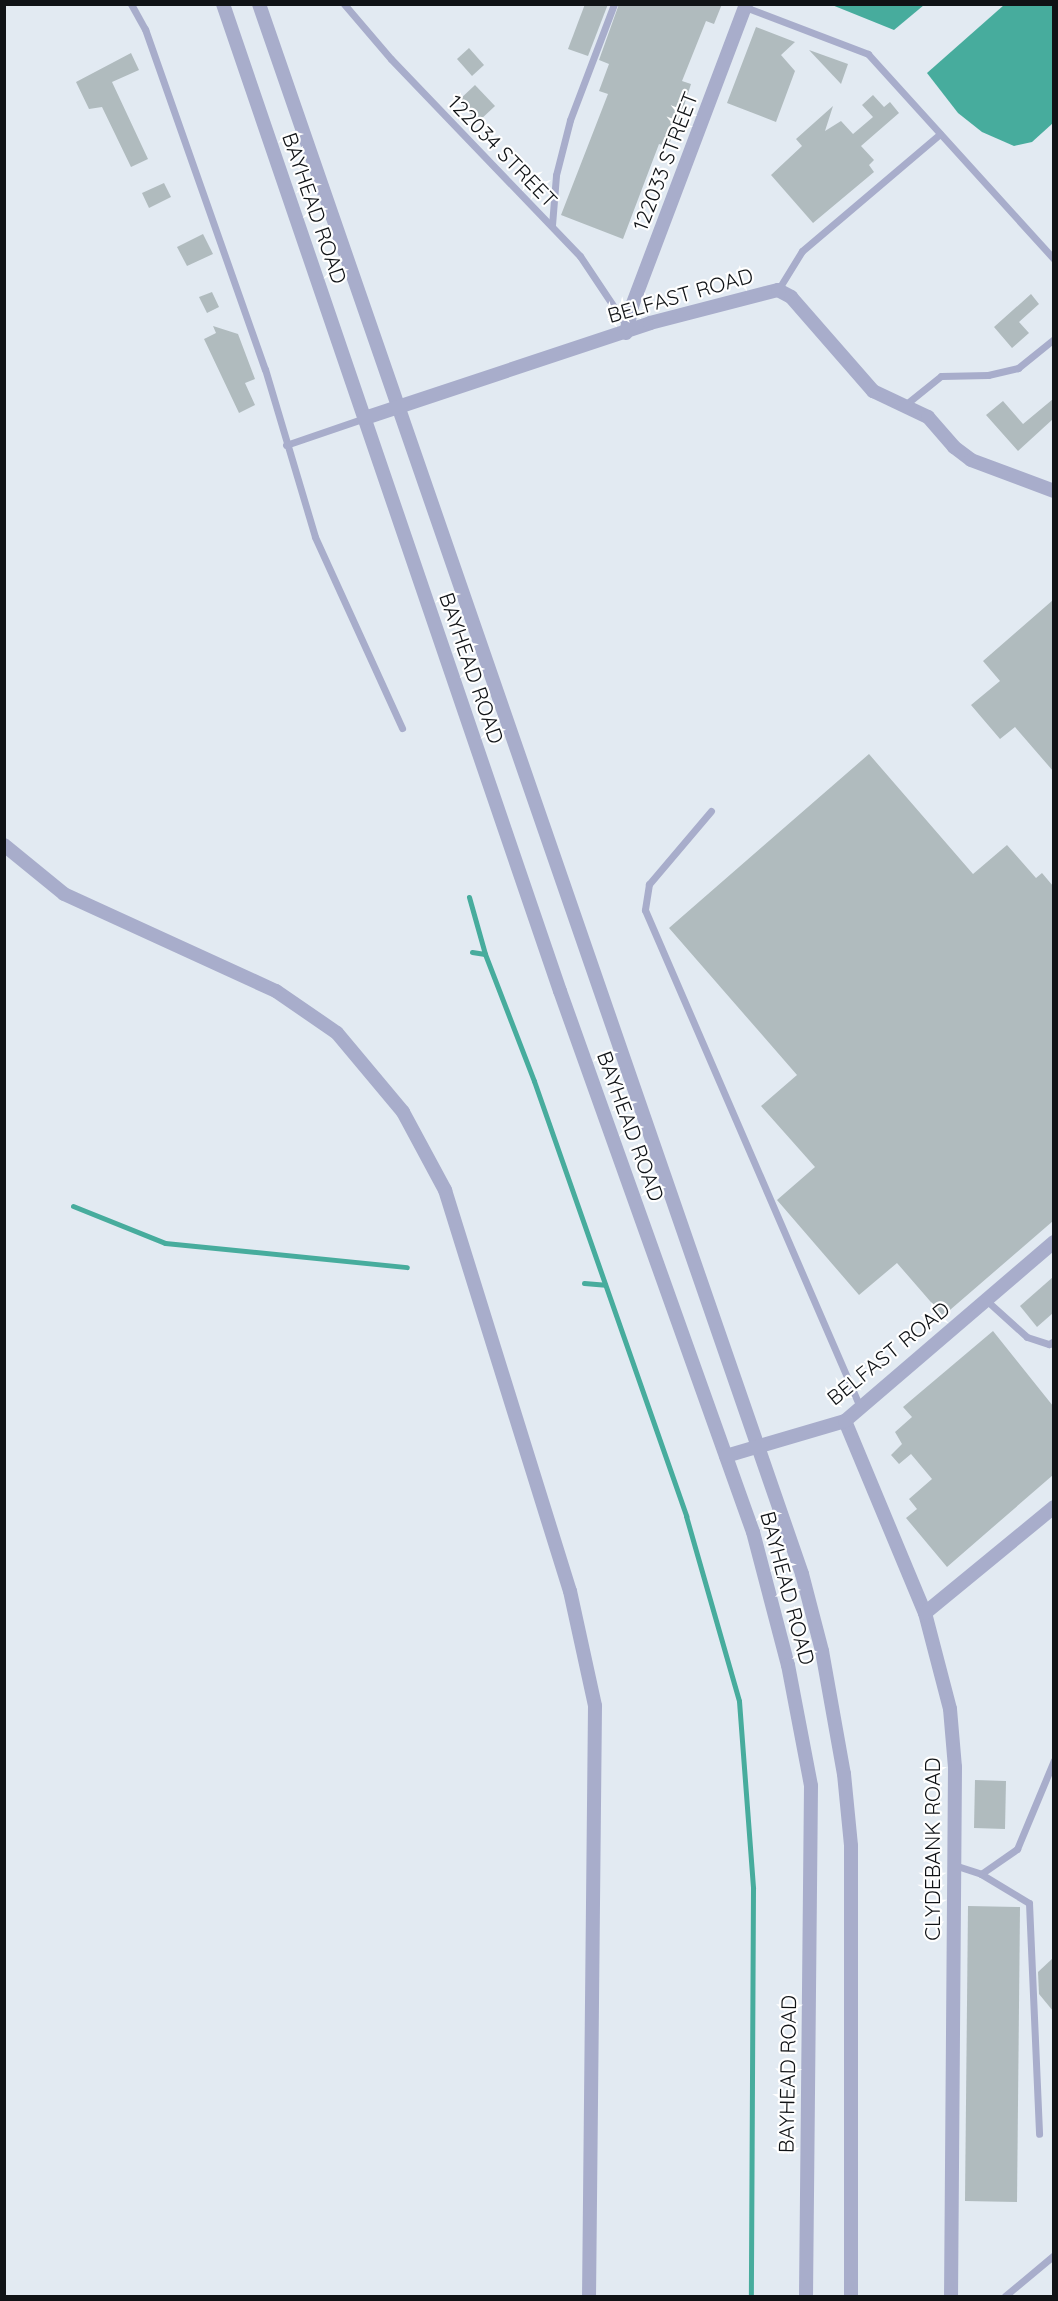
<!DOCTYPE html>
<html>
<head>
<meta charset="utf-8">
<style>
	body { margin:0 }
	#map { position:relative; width:1058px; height:2301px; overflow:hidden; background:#e2eaf2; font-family:Quicksand,sans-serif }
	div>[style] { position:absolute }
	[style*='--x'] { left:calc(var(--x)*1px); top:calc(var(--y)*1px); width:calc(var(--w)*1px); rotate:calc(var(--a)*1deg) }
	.water>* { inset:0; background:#47ac9d }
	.stream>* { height:5px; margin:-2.5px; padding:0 2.5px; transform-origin:2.5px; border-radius:2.5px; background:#47ac9d }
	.building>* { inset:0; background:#b0bbbe }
	.service>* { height:7px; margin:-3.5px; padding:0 3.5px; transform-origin:3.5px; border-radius:3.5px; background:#a8adcb }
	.minor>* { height:14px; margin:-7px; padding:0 7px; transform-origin:7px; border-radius:7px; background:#a8adcb }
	span { translate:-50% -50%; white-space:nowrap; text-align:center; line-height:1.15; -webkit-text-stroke:4.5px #fff; paint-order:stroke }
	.street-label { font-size:21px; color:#101316 }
	.frame { position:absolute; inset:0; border:6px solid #101316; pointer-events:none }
</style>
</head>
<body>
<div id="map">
	<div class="water">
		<i style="clip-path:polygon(832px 5px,924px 5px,894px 30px)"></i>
		<i style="clip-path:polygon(1004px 5px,1053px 5px,1053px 123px,1032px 142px,1014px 146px,982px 132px,958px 113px,927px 73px)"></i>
	</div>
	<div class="stream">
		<i style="--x:469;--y:897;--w:59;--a:74.3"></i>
		<i style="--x:485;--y:954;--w:136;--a:68.9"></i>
		<i style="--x:534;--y:1081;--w:461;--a:70.7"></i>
		<i style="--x:686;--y:1516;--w:192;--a:74"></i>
		<i style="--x:739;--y:1701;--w:188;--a:85.7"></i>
		<i style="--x:753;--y:1888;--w:408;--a:90.3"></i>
		<i style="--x:472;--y:952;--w:13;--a:9"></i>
		<i style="--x:73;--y:1206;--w:99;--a:21.9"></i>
		<i style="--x:165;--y:1243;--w:243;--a:5.7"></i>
		<i style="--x:584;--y:1283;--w:21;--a:5"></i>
	</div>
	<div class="building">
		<i style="clip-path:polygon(585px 4px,608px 4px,588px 56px,568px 49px)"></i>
		<i style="clip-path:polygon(619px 4px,722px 4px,714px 24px,706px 21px,682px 81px,691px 84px,682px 112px,668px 147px,659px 144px,623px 239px,561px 215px,608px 94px,599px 91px,609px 64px,599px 60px)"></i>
		<i style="clip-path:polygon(756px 27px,795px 42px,781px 55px,795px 71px,776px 122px,727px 103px)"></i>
		<i style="clip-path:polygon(469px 48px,484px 65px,472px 76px,457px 59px)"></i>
		<i style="clip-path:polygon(809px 50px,848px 64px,841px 84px)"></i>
		<i style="clip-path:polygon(131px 53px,139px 70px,112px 82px,148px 159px,131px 167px,102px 107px,89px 109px,76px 82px)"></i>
		<i style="clip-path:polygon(475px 85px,495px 106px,478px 122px,458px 101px)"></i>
		<i style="clip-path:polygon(873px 95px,884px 107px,890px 102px,899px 113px,861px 146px,874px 160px,869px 165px,874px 172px,813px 223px,771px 175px,802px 146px,796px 139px,833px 106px,825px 131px,841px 121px,853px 134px,873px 117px,862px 105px)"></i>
		<i style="clip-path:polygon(164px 183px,171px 197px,149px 208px,142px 193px)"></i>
		<i style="clip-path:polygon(203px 234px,213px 254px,187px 266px,177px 247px)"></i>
		<i style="clip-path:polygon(212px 292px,219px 307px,207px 313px,199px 297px)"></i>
		<i style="clip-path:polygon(1031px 294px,1039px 304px,1019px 322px,1029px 333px,1012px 348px,994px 327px)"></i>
		<i style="clip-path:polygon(213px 326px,238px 334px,255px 379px,245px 383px,255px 405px,239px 413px,204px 339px,216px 333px)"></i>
		<i style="clip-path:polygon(1053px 399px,1053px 419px,1018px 451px,986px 415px,1003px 401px,1023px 424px)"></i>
		<i style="clip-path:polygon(1053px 600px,1053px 771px,1015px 727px,1000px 739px,971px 705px,1000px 681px,983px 661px)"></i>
		<i style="clip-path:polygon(869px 754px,973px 874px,1007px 845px,1036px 878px,1042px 873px,1053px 886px,1053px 1221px,943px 1316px,897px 1263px,859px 1295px,777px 1200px,815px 1167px,761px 1106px,797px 1075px,669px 928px)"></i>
		<i style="clip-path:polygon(1053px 1277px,1053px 1313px,1037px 1327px,1020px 1306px)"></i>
		<i style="clip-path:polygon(993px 1331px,1053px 1406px,1053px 1475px,947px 1567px,906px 1518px,917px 1509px,909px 1499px,932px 1479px,911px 1454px,899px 1464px,891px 1455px,902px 1444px,895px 1432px,912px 1417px,903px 1407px)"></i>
		<i style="clip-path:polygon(975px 1780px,1006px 1781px,1005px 1829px,974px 1828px)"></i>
		<i style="clip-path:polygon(968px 1906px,1020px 1907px,1017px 2202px,965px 2201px)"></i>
		<i style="clip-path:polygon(1053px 1958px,1053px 2011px,1039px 1994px,1038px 1972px)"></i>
	</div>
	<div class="service">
		<i style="--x:131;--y:4;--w:29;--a:61"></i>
		<i style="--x:145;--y:29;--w:361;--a:70.6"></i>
		<i style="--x:265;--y:369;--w:175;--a:73.4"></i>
		<i style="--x:315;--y:537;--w:210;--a:65.5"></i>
		<i style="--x:344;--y:4;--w:72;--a:49.5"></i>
		<i style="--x:391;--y:59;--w:273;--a:46.2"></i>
		<i style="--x:580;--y:256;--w:83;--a:56.3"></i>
		<i style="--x:745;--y:7;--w:132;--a:20.9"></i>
		<i style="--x:868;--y:54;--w:277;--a:47.8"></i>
		<i style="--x:552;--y:225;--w:50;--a:-85.4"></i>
		<i style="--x:556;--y:175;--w:57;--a:-75.7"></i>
		<i style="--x:570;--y:120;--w:124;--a:-69.2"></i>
		<i style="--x:778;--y:290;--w:46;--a:-58.4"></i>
		<i style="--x:802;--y:251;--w:181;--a:-40.3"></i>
		<i style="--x:905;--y:405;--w:46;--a:-38.9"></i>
		<i style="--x:941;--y:376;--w:47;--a:-1.2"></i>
		<i style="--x:988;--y:375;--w:31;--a:-13"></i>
		<i style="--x:1018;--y:368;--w:46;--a:-38.9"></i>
		<i style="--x:286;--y:445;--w:83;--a:-18.9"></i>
		<i style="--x:711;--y:811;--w:96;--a:130.3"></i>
		<i style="--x:649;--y:884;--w:26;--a:99"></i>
		<i style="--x:645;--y:910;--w:542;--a:66.61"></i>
		<i style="--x:986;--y:1300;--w:55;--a:42.1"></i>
		<i style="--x:1027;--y:1337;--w:23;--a:18"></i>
		<i style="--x:1049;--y:1344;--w:6;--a:-31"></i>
		<i style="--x:954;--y:1865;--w:28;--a:18"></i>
		<i style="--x:981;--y:1874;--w:44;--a:-34.8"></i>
		<i style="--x:1017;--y:1849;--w:96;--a:-67.4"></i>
		<i style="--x:981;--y:1874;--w:56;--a:31.1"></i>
		<i style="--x:1029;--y:1903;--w:231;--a:87.5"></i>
		<i style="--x:1005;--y:2296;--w:64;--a:-39.9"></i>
	</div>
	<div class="minor">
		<i style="--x:223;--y:4;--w:1043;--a:71.15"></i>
		<i style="--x:560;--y:991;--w:574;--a:70.37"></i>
		<i style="--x:753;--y:1532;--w:138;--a:75.3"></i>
		<i style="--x:788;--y:1665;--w:123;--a:79.2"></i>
		<i style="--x:811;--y:1786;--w:510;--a:90.56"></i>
		<i style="--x:259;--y:4;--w:1661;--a:70.92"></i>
		<i style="--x:802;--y:1574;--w:80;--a:75.4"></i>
		<i style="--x:822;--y:1651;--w:125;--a:79.9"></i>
		<i style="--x:844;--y:1774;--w:72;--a:84.4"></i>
		<i style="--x:851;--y:1846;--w:450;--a:90"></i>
		<i style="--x:626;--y:333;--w:28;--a:-77"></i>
		<i style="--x:632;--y:306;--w:323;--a:-69.3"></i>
		<i style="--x:365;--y:418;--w:300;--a:-18.4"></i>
		<i style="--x:650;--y:323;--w:132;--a:-14.5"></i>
		<i style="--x:778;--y:290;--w:15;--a:28"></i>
		<i style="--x:791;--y:297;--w:125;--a:48.9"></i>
		<i style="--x:873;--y:391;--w:61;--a:25.3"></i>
		<i style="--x:928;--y:417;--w:40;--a:49"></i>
		<i style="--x:954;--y:447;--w:21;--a:37"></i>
		<i style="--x:971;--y:460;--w:89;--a:20.5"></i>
		<i style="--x:4;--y:845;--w:77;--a:39.2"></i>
		<i style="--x:64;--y:894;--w:233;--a:24.6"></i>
		<i style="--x:276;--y:991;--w:74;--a:34.5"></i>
		<i style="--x:337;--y:1033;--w:103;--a:50.1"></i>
		<i style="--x:403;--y:1112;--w:89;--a:61.7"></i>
		<i style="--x:445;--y:1190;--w:420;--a:72.7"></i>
		<i style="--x:570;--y:1591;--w:118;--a:77.7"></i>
		<i style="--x:595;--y:1706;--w:590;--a:90.58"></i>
		<i style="--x:845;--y:1421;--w:208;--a:67.4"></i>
		<i style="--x:925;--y:1613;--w:99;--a:75.4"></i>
		<i style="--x:950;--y:1709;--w:58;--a:85.1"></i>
		<i style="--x:955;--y:1767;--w:529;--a:90.43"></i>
		<i style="--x:726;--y:1456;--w:124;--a:-16.4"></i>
		<i style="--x:845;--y:1421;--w:275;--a:-40.6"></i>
		<i style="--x:925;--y:1613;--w:167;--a:-39.4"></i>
	</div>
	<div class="street-label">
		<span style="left:503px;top:151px;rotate:46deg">122034 STREET</span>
		<span style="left:665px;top:161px;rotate:-69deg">122033 STREET</span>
		<span style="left:315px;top:208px;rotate:71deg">BAYHEAD ROAD</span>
		<span style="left:680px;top:295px;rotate:-16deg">BELFAST ROAD</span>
		<span style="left:472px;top:668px;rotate:71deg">BAYHEAD ROAD</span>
		<span style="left:631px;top:1126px;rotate:70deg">BAYHEAD ROAD</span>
		<span style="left:888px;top:1353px;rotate:-39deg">BELFAST ROAD</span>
		<span style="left:788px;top:1588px;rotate:75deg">BAYHEAD ROAD</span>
		<span style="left:932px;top:1849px;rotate:-90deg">CLYDEBANK ROAD</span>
		<span style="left:787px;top:2074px;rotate:-89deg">BAYHEAD ROAD</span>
	</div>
	<div class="frame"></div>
</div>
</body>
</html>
